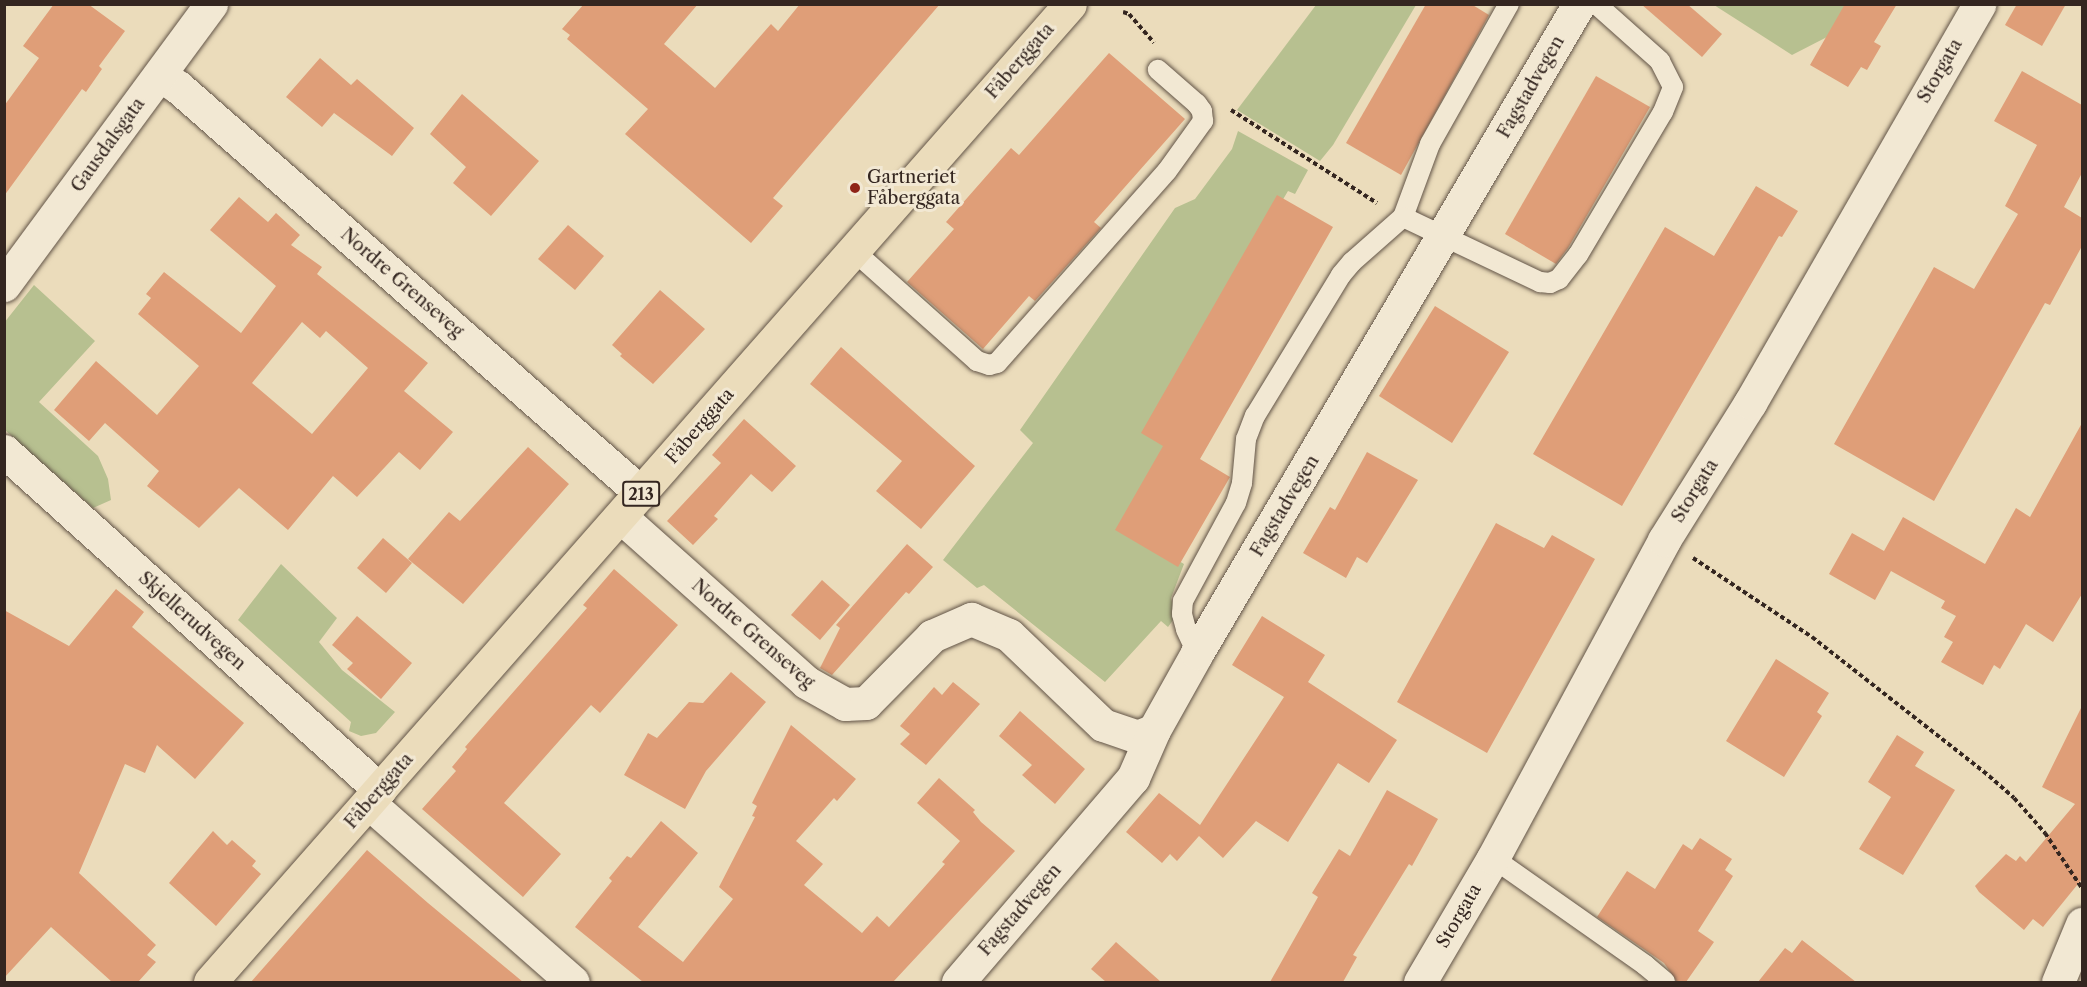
<!DOCTYPE html>
<html>
<head>
<meta charset="utf-8">
<style>
	body { margin:0 }
	#map { position:relative; width:2087px; height:987px; overflow:hidden; background:#ebdcbb; font-family:"Libre Caslon Text",serif }
	div>[style] { position:absolute }
	[style*='--x'] { left:calc(var(--x)*1px); top:calc(var(--y)*1px); width:calc(var(--w)*1px); rotate:calc(var(--a)*1deg) }
	.green>* { inset:0; background:#b7c090 }
	.building>* { inset:0; background:#df9e78 }
	.path>* { height:4px; margin-top:-2px; transform-origin:0; background:repeating-linear-gradient(90deg,#342620 0 4.5px,transparent 0 7.5px) }
	.roads { filter:drop-shadow(0 0 2px #625447) drop-shadow(0 0 2px #625447) }
	.lane>* { height:20px; margin:-10px; padding:0 10px; transform-origin:10px; border-radius:10px; background:#f2e8d3 }
	.street>* { height:33px; margin:-16.5px; padding:0 16.5px; transform-origin:16.5px; border-radius:16.5px; background:#f2e8d3 }
	.primary>* { height:33px; margin:-16.5px; padding:0 16.5px; transform-origin:16.5px; border-radius:16.5px; background:#ebdcbb }
	.dots>* { width:16px; height:16px; translate:-50% -50%; box-sizing:border-box; border:3px solid #f2e8d3; border-radius:50% }
	span { translate:-50% -50%; white-space:nowrap; text-align:center; line-height:1.15; -webkit-text-stroke:6px #f2e8d3; paint-order:stroke }
	.shield-label span { padding:2px 4px; background:#f2e8d3; border:2px solid; border-radius:4px; -webkit-text-stroke-width:0 }
	.shield-label { font-size:16px; color:#342620; font-weight:700 }
	.street-label { font-size:18px; color:#342620 }
	.poi-label { font-size:18px; color:#342620 }
	.left { translate:0 -50%; text-align:left }
	.frame { position:absolute; inset:0; border:6px solid #342620; pointer-events:none }
</style>
</head>
<body>
<div id="map">
	<div class="green">
		<i style="clip-path:polygon(1316px 5px,1416px 5px,1333px 145px,1320px 161px,1237px 110px)"></i>
		<i style="clip-path:polygon(1714px 5px,1846px 5px,1827px 37px,1792px 55px)"></i>
		<i style="clip-path:polygon(1238px 131px,1308px 170px,1295px 194px,1288px 191px,1146px 429px,1170px 444px,1121px 527px,1184px 564px,1171px 598px,1176px 616px,1168px 627px,1161px 621px,1105px 682px,984px 585px,977px 588px,943px 560px,1033px 443px,1020px 430px,1175px 208px,1195px 199px,1232px 149px)"></i>
		<i style="clip-path:polygon(34px 285px,95px 341px,39px 402px,98px 456px,108px 479px,111px 500px,93px 508px,5px 430px,4px 323px)"></i>
		<i style="clip-path:polygon(281px 564px,337px 618px,319px 642px,342px 670px,395px 712px,376px 733px,361px 736px,349px 731px,351px 722px,238px 620px)"></i>
	</div>
	<div class="building">
		<i style="clip-path:polygon(54px 4px,88px 4px,125px 31px,99px 66px,102px 69px,86px 92px,82px 89px,4px 196px,4px 106px,39px 58px,23px 46px)"></i>
		<i style="clip-path:polygon(584px 4px,698px 4px,664px 44px,715px 88px,771px 24px,778px 31px,800px 4px,940px 4px,773px 198px,783px 206px,751px 243px,625px 134px,648px 109px,567px 39px,570px 35px,562px 29px)"></i>
		<i style="clip-path:polygon(1426px 4px,1471px 4px,1489px 15px,1401px 175px,1346px 143px)"></i>
		<i style="clip-path:polygon(1641px 4px,1687px 4px,1722px 34px,1702px 57px)"></i>
		<i style="clip-path:polygon(1845px 4px,1897px 4px,1874px 42px,1881px 46px,1867px 70px,1861px 67px,1848px 87px,1810px 65px)"></i>
		<i style="clip-path:polygon(2017px 4px,2066px 4px,2042px 46px,2005px 25px)"></i>
		<i style="clip-path:polygon(1109px 53px,1185px 119px,1094px 222px,1101px 228px,1035px 301px,1029px 296px,983px 349px,907px 282px,954px 229px,946px 222px,1011px 148px,1019px 155px)"></i>
		<i style="clip-path:polygon(320px 58px,351px 85px,357px 79px,414px 128px,392px 156px,334px 113px,322px 127px,286px 97px)"></i>
		<i style="clip-path:polygon(2022px 71px,2082px 105px,2082px 173px,2064px 207px,2082px 218px,2082px 246px,2050px 305px,2045px 303px,1934px 501px,1834px 444px,1934px 267px,1974px 289px,2018px 214px,2005px 206px,2037px 145px,1994px 121px)"></i>
		<i style="clip-path:polygon(1596px 76px,1650px 107px,1568px 248px,1556px 264px,1505px 234px)"></i>
		<i style="clip-path:polygon(462px 94px,539px 161px,491px 216px,453px 183px,466px 167px,430px 134px)"></i>
		<i style="clip-path:polygon(1756px 186px,1798px 211px,1782px 237px,1779px 236px,1622px 506px,1533px 454px,1665px 227px,1714px 256px)"></i>
		<i style="clip-path:polygon(1277px 195px,1333px 227px,1200px 459px,1230px 477px,1178px 567px,1115px 530px,1163px 446px,1141px 433px)"></i>
		<i style="clip-path:polygon(evenodd,239px 197px,268px 222px,276px 213px,300px 235px,291px 245px,322px 267px,317px 274px,428px 363px,404px 391px,453px 432px,420px 470px,399px 452px,357px 497px,333px 476px,288px 530px,239px 488px,199px 528px,147px 486px,159px 471px,105px 423px,89px 441px,54px 410px,96px 361px,157px 415px,199px 366px,138px 314px,151px 298px,146px 294px,164px 272px,241px 333px,276px 286px,210px 230px,239px 197px,302px 322px,320px 338px,326px 331px,368px 368px,312px 434px,252px 383px,302px 322px)"></i>
		<i style="clip-path:polygon(568px 225px,604px 256px,575px 290px,538px 259px)"></i>
		<i style="clip-path:polygon(660px 290px,705px 329px,653px 384px,620px 356px,622px 354px,612px 345px)"></i>
		<i style="clip-path:polygon(1435px 306px,1509px 352px,1452px 443px,1379px 396px)"></i>
		<i style="clip-path:polygon(841px 347px,975px 466px,921px 529px,876px 491px,902px 461px,810px 384px)"></i>
		<i style="clip-path:polygon(744px 419px,796px 466px,772px 492px,751px 474px,714px 516px,718px 519px,693px 545px,667px 521px,721px 463px,712px 455px)"></i>
		<i style="clip-path:polygon(2082px 423px,2082px 594px,2053px 642px,2026px 624px,2000px 669px,1994px 665px,1983px 685px,1941px 662px,1953px 642px,1944px 637px,1956px 616px,1941px 608px,1945px 601px,1891px 571px,1875px 600px,1829px 574px,1852px 533px,1884px 551px,1903px 517px,1985px 564px,2016px 508px,2030px 517px)"></i>
		<i style="clip-path:polygon(528px 447px,569px 484px,463px 604px,408px 559px,449px 512px,460px 521px)"></i>
		<i style="clip-path:polygon(1367px 452px,1418px 480px,1367px 563px,1357px 557px,1346px 578px,1303px 553px,1330px 507px,1335px 510px)"></i>
		<i style="clip-path:polygon(1496px 523px,1544px 548px,1552px 535px,1595px 559px,1487px 753px,1397px 702px)"></i>
		<i style="clip-path:polygon(383px 538px,412px 563px,386px 593px,357px 568px)"></i>
		<i style="clip-path:polygon(907px 544px,933px 567px,909px 594px,906px 592px,832px 675px,820px 668px,840px 628px,836px 625px)"></i>
		<i style="clip-path:polygon(614px 569px,678px 625px,600px 713px,591px 705px,504px 803px,561px 854px,523px 897px,422px 809px,456px 771px,452px 767px,467px 749px,465px 747px,587px 608px,583px 605px)"></i>
		<i style="clip-path:polygon(822px 580px,850px 605px,820px 640px,791px 615px)"></i>
		<i style="clip-path:polygon(116px 589px,144px 612px,132px 627px,244px 723px,195px 779px,157px 745px,145px 773px,125px 764px,79px 873px,156px 945px,147px 955px,156px 962px,138px 982px,112px 982px,51px 927px,4px 978px,4px 610px,69px 646px)"></i>
		<i style="clip-path:polygon(357px 616px,412px 663px,381px 699px,347px 669px,353px 663px,332px 645px)"></i>
		<i style="clip-path:polygon(1262px 616px,1325px 655px,1308px 682px,1397px 740px,1369px 783px,1338px 763px,1288px 842px,1256px 821px,1223px 858px,1199px 836px,1177px 861px,1170px 854px,1162px 863px,1126px 832px,1159px 793px,1200px 825px,1284px 697px,1232px 665px)"></i>
		<i style="clip-path:polygon(1776px 659px,1829px 693px,1817px 712px,1822px 716px,1784px 777px,1726px 741px)"></i>
		<i style="clip-path:polygon(731px 672px,766px 702px,706px 771px,685px 809px,624px 775px,648px 733px,657px 738px,689px 702px,703px 703px)"></i>
		<i style="clip-path:polygon(953px 682px,980px 704px,926px 765px,900px 744px,910px 734px,900px 726px,934px 687px,942px 695px)"></i>
		<i style="clip-path:polygon(2082px 706px,2082px 879px,2043px 927px,2033px 919px,2024px 930px,1979px 892px,1975px 886px,2006px 854px,2016px 861px,2020px 856px,2026px 862px,2075px 804px,2042px 787px)"></i>
		<i style="clip-path:polygon(1020px 711px,1085px 769px,1055px 804px,1022px 775px,1032px 765px,999px 736px)"></i>
		<i style="clip-path:polygon(791px 725px,856px 779px,837px 801px,834px 798px,796px 841px,823px 864px,804px 885px,862px 933px,877px 916px,889px 927px,945px 864px,942px 862px,960px 841px,917px 803px,939px 778px,975px 810px,973px 812px,981px 822px,1015px 851px,893px 982px,643px 982px,575px 927px,612px 881px,609px 878px,627px 856px,631px 858px,661px 821px,698px 853px,638px 927px,683px 962px,733px 899px,719px 887px,755px 817px,752px 816px,757px 806px,752px 803px)"></i>
		<i style="clip-path:polygon(1897px 735px,1924px 752px,1915px 766px,1955px 790px,1903px 875px,1859px 849px,1891px 797px,1868px 782px)"></i>
		<i style="clip-path:polygon(1387px 790px,1438px 819px,1412px 866px,1409px 864px,1353px 955px,1357px 957px,1343px 982px,1270px 982px,1318px 897px,1312px 893px,1339px 849px,1350px 856px)"></i>
		<i style="clip-path:polygon(213px 831px,227px 845px,232px 840px,256px 861px,252px 866px,261px 874px,216px 926px,169px 883px)"></i>
		<i style="clip-path:polygon(1700px 838px,1732px 859px,1725px 870px,1733px 876px,1698px 931px,1714px 942px,1686px 982px,1677px 982px,1664px 963px,1597px 917px,1627px 871px,1655px 889px,1683px 844px,1692px 850px)"></i>
		<i style="clip-path:polygon(367px 850px,428px 903px,523px 982px,251px 982px)"></i>
		<i style="clip-path:polygon(1802px 940px,1856px 982px,1758px 982px,1785px 948px,1792px 953px)"></i>
		<i style="clip-path:polygon(1116px 942px,1161px 982px,1106px 982px,1091px 969px)"></i>
	</div>
	<div class="path">
		<i style="--x:1123;--y:12;--w:6;--a:18"></i>
		<i style="--x:1129;--y:14;--w:38;--a:49"></i>
		<i style="--x:1231;--y:110;--w:173;--a:32.5"></i>
		<i style="--x:1693;--y:558;--w:143;--a:33.6"></i>
		<i style="--x:1812;--y:637;--w:225;--a:38.1"></i>
		<i style="--x:1989;--y:776;--w:33;--a:41"></i>
		<i style="--x:2014;--y:798;--w:47;--a:48.5"></i>
		<i style="--x:2045;--y:833;--w:66;--a:56.1"></i>
	</div>
	<div class="roads">
		<div class="lane">
			<i style="--x:1403;--y:217;--w:78;--a:-69.7"></i>
			<i style="--x:1430;--y:144;--w:161;--a:-60.6"></i>
			<i style="--x:854;--y:251;--w:165;--a:41.8"></i>
			<i style="--x:977;--y:361;--w:13;--a:18"></i>
			<i style="--x:989;--y:365;--w:8;--a:-14"></i>
			<i style="--x:997;--y:363;--w:256;--a:-48.5"></i>
			<i style="--x:1167;--y:171;--w:62;--a:-54.2"></i>
			<i style="--x:1203;--y:121;--w:10;--a:-96"></i>
			<i style="--x:1202;--y:111;--w:9;--a:-126"></i>
			<i style="--x:1197;--y:104;--w:52;--a:-138.9"></i>
			<i style="--x:1197;--y:653;--w:26;--a:-115"></i>
			<i style="--x:1186;--y:629;--w:16;--a:-105"></i>
			<i style="--x:1182;--y:614;--w:13;--a:-86"></i>
			<i style="--x:1183;--y:601;--w:111;--a:-61.6"></i>
			<i style="--x:1236;--y:503;--w:21;--a:-73"></i>
			<i style="--x:1242;--y:483;--w:44;--a:-84.8"></i>
			<i style="--x:1246;--y:439;--w:25;--a:-69"></i>
			<i style="--x:1255;--y:416;--w:165;--a:-58.6"></i>
			<i style="--x:1341;--y:275;--w:17;--a:-50"></i>
			<i style="--x:1352;--y:262;--w:68;--a:-41.4"></i>
			<i style="--x:1403;--y:217;--w:152;--a:25.4"></i>
			<i style="--x:1540;--y:282;--w:10;--a:6"></i>
			<i style="--x:1550;--y:283;--w:10;--a:-24"></i>
			<i style="--x:1559;--y:279;--w:31;--a:-52"></i>
			<i style="--x:1578;--y:255;--w:166;--a:-59.3"></i>
			<i style="--x:1663;--y:112;--w:27;--a:-68"></i>
			<i style="--x:1673;--y:87;--w:29;--a:-117"></i>
			<i style="--x:1660;--y:61;--w:86;--a:-138.3"></i>
			<i style="--x:1493;--y:858;--w:186;--a:35.1"></i>
			<i style="--x:1645;--y:965;--w:26;--a:40"></i>
		</div>
		<div class="street">
			<i style="--x:160;--y:75;--w:22;--a:34"></i>
			<i style="--x:178;--y:87;--w:616;--a:41.25"></i>
			<i style="--x:4;--y:285;--w:349;--a:-53.6"></i>
			<i style="--x:4;--y:451;--w:506;--a:42.04"></i>
			<i style="--x:621;--y:517;--w:248;--a:41.7"></i>
			<i style="--x:806;--y:682;--w:45;--a:29.4"></i>
			<i style="--x:845;--y:704;--w:21;--a:-3"></i>
			<i style="--x:866;--y:703;--w:94;--a:-45.4"></i>
			<i style="--x:932;--y:636;--w:43;--a:-23.6"></i>
			<i style="--x:971;--y:619;--w:41;--a:22.8"></i>
			<i style="--x:1009;--y:635;--w:130;--a:43.8"></i>
			<i style="--x:1103;--y:725;--w:36;--a:19"></i>
			<i style="--x:1137;--y:737;--w:18;--a:-22"></i>
			<i style="--x:369;--y:803;--w:271;--a:41.3"></i>
			<i style="--x:958;--y:982;--w:269;--a:-49.4"></i>
			<i style="--x:1133;--y:778;--w:52;--a:-66.4"></i>
			<i style="--x:1154;--y:730;--w:88;--a:-60.8"></i>
			<i style="--x:1197;--y:653;--w:753;--a:-59.52"></i>
			<i style="--x:1420;--y:982;--w:144;--a:-59.5"></i>
			<i style="--x:1493;--y:858;--w:361;--a:-61.7"></i>
			<i style="--x:1664;--y:540;--w:162;--a:-57.9"></i>
			<i style="--x:1750;--y:403;--w:460;--a:-60.1"></i>
			<i style="--x:2058;--y:982;--w:63;--a:-67.5"></i>
		</div>
		<div class="primary">
			<i style="--x:210;--y:982;--w:1302;--a:-48.67"></i>
		</div>
	</div>
	<div class="dots">
		<i style="left:855px;top:188px;background:#8f2418"></i>
	</div>
	<div class="shield-label">
		<span style="left:641px;top:494px">213</span>
	</div>
	<div class="street-label">
		<span style="left:1020px;top:61px;rotate:-49deg">Fåberggata</span>
		<span style="left:1940px;top:71px;rotate:-60deg">Storgata</span>
		<span style="left:1531px;top:87px;rotate:-60deg">Fagstadvegen</span>
		<span style="left:108px;top:145px;rotate:-54deg">Gausdalsgata</span>
		<span style="left:402px;top:283px;rotate:41deg">Nordre Grenseveg</span>
		<span style="left:700px;top:426px;rotate:-49deg">Fåberggata</span>
		<span style="left:1695px;top:491px;rotate:-58deg">Storgata</span>
		<span style="left:1285px;top:506px;rotate:-59deg">Fagstadvegen</span>
		<span style="left:192px;top:621px;rotate:42deg">Skjellerudvegen</span>
		<span style="left:753px;top:634px;rotate:41deg">Nordre Grenseveg</span>
		<span style="left:379px;top:791px;rotate:-49deg">Fåberggata</span>
		<span style="left:1020px;top:910px;rotate:-49deg">Fagstadvegen</span>
		<span style="left:1459px;top:916px;rotate:-60deg">Storgata</span>
	</div>
	<div class="poi-label">
		<span class="left" style="left:867px;top:188px">Gartneriet<br>Fåberggata</span>
	</div>
	<div class="frame"></div>
</div>
</body>
</html>
